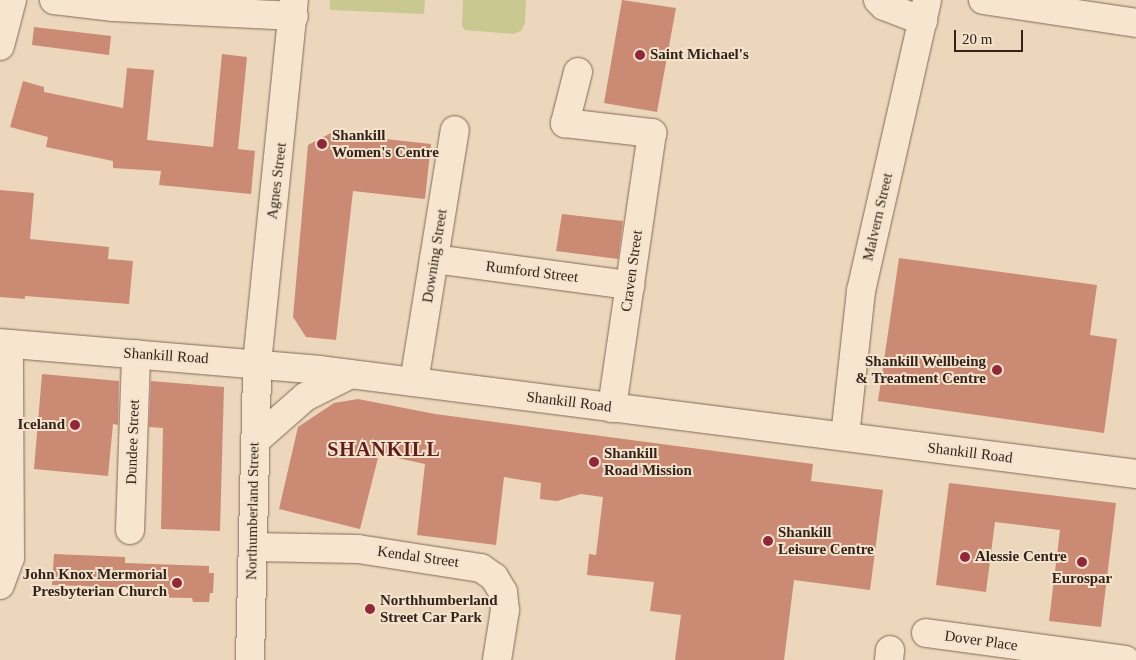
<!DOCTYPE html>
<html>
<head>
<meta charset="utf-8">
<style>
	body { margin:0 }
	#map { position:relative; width:1136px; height:660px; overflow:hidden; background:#ecd7bd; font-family:"Times New Roman",serif }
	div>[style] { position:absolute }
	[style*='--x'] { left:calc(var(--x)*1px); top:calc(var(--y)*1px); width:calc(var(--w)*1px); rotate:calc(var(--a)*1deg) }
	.green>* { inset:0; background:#c9c891 }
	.building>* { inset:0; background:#ca8a73 }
	.roads { filter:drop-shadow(0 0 1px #836857) drop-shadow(0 0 1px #836857) }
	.street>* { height:28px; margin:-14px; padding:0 14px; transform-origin:14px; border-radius:14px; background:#f8e5cf }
	.secondary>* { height:28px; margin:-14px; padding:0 14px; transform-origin:14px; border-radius:14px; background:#f8e5cf }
	.dots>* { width:14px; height:14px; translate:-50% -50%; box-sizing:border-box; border:2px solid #f4e2cc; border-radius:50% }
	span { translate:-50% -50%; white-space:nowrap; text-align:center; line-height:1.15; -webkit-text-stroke:4px #f4e2cc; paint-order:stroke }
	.poi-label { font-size:15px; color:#33231b; font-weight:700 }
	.left { translate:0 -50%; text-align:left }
	.right { translate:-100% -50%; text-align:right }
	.street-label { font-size:15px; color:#33231b }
	.district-label { font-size:20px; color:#5e1f1b; font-weight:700; letter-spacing:1px }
	.scale { position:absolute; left:954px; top:30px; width:69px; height:22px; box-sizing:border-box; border:2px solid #33231b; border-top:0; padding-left:6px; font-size:15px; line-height:18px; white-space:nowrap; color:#33231b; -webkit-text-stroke:4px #f4e2cc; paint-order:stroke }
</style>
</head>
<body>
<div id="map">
	<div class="green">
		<i style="clip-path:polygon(330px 0,425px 0,424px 14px,330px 10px)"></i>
		<i style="clip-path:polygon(463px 0,526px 0,525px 23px,521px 31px,513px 34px,465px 30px,462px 26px)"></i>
	</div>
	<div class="building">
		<i style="clip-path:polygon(622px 0,676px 8px,657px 112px,604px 103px)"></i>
		<i style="clip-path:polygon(34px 27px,111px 36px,109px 55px,32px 45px)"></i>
		<i style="clip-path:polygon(222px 54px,247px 57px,238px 149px,255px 151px,251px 194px,159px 185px,161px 171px,113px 168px,113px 161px,46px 147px,48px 137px,10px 127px,23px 81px,44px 87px,44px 92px,123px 108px,127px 68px,154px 70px,147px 140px,213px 147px)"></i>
		<i style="clip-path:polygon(331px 133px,431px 144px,425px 199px,353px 191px,336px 340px,306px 337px,293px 317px,308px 145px)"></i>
		<i style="clip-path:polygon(0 190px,34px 193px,30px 239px,109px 247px,108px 259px,133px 261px,129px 304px,25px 296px,25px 299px,0 297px)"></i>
		<i style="clip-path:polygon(562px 214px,623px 221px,618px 259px,556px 251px)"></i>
		<i style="clip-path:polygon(899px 258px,1097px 285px,1090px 335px,1117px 339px,1104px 433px,878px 401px)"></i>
		<i style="clip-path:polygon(42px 374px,119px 381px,118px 425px,113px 424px,108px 476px,34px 469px)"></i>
		<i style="clip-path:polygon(151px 381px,224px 387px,220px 531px,161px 529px,163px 428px,149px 427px)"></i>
		<i style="clip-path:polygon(358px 399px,435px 414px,813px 464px,811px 481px,883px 490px,870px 590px,794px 580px,784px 660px,675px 660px,681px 615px,650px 611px,654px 582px,587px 575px,589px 554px,596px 555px,603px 497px,581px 494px,557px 501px,540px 499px,541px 483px,504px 477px,496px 545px,417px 535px,425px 464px,379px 454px,360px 529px,279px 509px,298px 427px,334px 403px)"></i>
		<i style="clip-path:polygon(949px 483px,1116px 503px,1101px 627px,1049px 621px,1060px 530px,995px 522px,986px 592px,936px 585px)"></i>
		<i style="clip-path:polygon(54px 554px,125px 557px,125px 563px,209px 566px,209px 573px,214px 573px,213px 593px,210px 593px,209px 602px,193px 602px,192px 598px,140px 597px,141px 588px,52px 585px)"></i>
	</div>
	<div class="roads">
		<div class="street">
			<i style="--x:54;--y:0;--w:60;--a:6.7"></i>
			<i style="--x:114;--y:7;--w:180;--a:2.9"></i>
			<i style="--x:878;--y:0;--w:8;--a:45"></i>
			<i style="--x:884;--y:6;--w:42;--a:21"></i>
			<i style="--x:983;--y:0;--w:155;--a:8.5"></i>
			<i style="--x:0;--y:46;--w:48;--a:-75.4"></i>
			<i style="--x:578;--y:72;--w:53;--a:104.3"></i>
			<i style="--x:565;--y:123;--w:88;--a:6.6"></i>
			<i style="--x:652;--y:133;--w:278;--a:98.3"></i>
			<i style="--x:434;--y:259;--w:198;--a:7.6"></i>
			<i style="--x:414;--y:382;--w:255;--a:-80.8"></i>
			<i style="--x:845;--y:436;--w:146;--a:-83.7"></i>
			<i style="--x:861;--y:291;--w:298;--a:-77.2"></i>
			<i style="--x:130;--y:530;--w:176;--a:-88"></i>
			<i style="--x:253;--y:547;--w:105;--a:1.1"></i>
			<i style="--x:358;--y:549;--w:124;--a:8.8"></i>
			<i style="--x:481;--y:568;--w:16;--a:35"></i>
			<i style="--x:494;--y:577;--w:17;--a:59"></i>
			<i style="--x:503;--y:592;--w:18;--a:84"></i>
			<i style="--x:505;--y:610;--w:51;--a:99.1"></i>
			<i style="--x:0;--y:585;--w:29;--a:-70"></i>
			<i style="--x:10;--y:558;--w:214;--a:-90.3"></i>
			<i style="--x:926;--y:633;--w:201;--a:7.7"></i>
			<i style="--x:889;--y:660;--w:10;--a:-84"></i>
		</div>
		<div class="secondary">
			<i style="--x:0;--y:343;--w:320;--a:4.8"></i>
			<i style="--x:319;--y:370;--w:824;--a:7.25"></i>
			<i style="--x:255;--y:441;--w:67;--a:-41.3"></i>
			<i style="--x:305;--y:397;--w:51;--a:-26.6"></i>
			<i style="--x:250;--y:660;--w:297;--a:-88.6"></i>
			<i style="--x:257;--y:363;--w:365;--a:-84.2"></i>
		</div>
	</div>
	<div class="dots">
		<i style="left:640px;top:55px;background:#912839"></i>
		<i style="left:322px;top:144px;background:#912839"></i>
		<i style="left:997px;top:370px;background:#912839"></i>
		<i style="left:75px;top:425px;background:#912839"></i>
		<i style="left:594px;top:462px;background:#912839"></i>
		<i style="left:768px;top:541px;background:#912839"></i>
		<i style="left:965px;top:557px;background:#912839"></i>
		<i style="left:1082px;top:562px;background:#912839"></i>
		<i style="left:177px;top:583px;background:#912839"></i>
		<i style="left:370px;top:609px;background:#912839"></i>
	</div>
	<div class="poi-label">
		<span class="left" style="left:650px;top:55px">Saint Michael's</span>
		<span class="left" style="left:332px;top:144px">Shankill<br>Women's Centre</span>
		<span class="right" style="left:986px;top:370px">Shankill Wellbeing<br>&amp; Treatment Centre</span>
		<span class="right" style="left:65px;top:425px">Iceland</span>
		<span class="left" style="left:604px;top:462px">Shankill<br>Road Mission</span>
		<span class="left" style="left:778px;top:541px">Shankill<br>Leisure Centre</span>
		<span class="left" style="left:975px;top:557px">Alessie Centre</span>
		<span class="right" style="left:167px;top:583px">John Knox Mermorial<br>Presbyterian Church</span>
		<span style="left:1082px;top:579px">Eurospar</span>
		<span class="left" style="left:380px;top:609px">Northhumberland<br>Street Car Park</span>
	</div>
	<div class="street-label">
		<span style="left:277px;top:181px;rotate:-83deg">Agnes Street</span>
		<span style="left:878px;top:217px;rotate:-77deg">Malvern Street</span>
		<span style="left:435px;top:256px;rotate:-81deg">Downing Street</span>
		<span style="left:632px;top:271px;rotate:-82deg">Craven Street</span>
		<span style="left:532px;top:272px;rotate:7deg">Rumford Street</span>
		<span style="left:166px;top:356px;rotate:4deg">Shankill Road</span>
		<span style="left:569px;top:402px;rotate:7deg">Shankill Road</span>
		<span style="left:133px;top:442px;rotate:-88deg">Dundee Street</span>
		<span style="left:970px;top:453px;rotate:7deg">Shankill Road</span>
		<span style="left:253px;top:511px;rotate:-89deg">Northumberland Street</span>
		<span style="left:418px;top:557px;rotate:8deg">Kendal Street</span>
		<span style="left:981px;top:641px;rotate:8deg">Dover Place</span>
	</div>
	<div class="district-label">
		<span style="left:384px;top:449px">SHANKILL</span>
	</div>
	<div class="scale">20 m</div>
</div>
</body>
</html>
